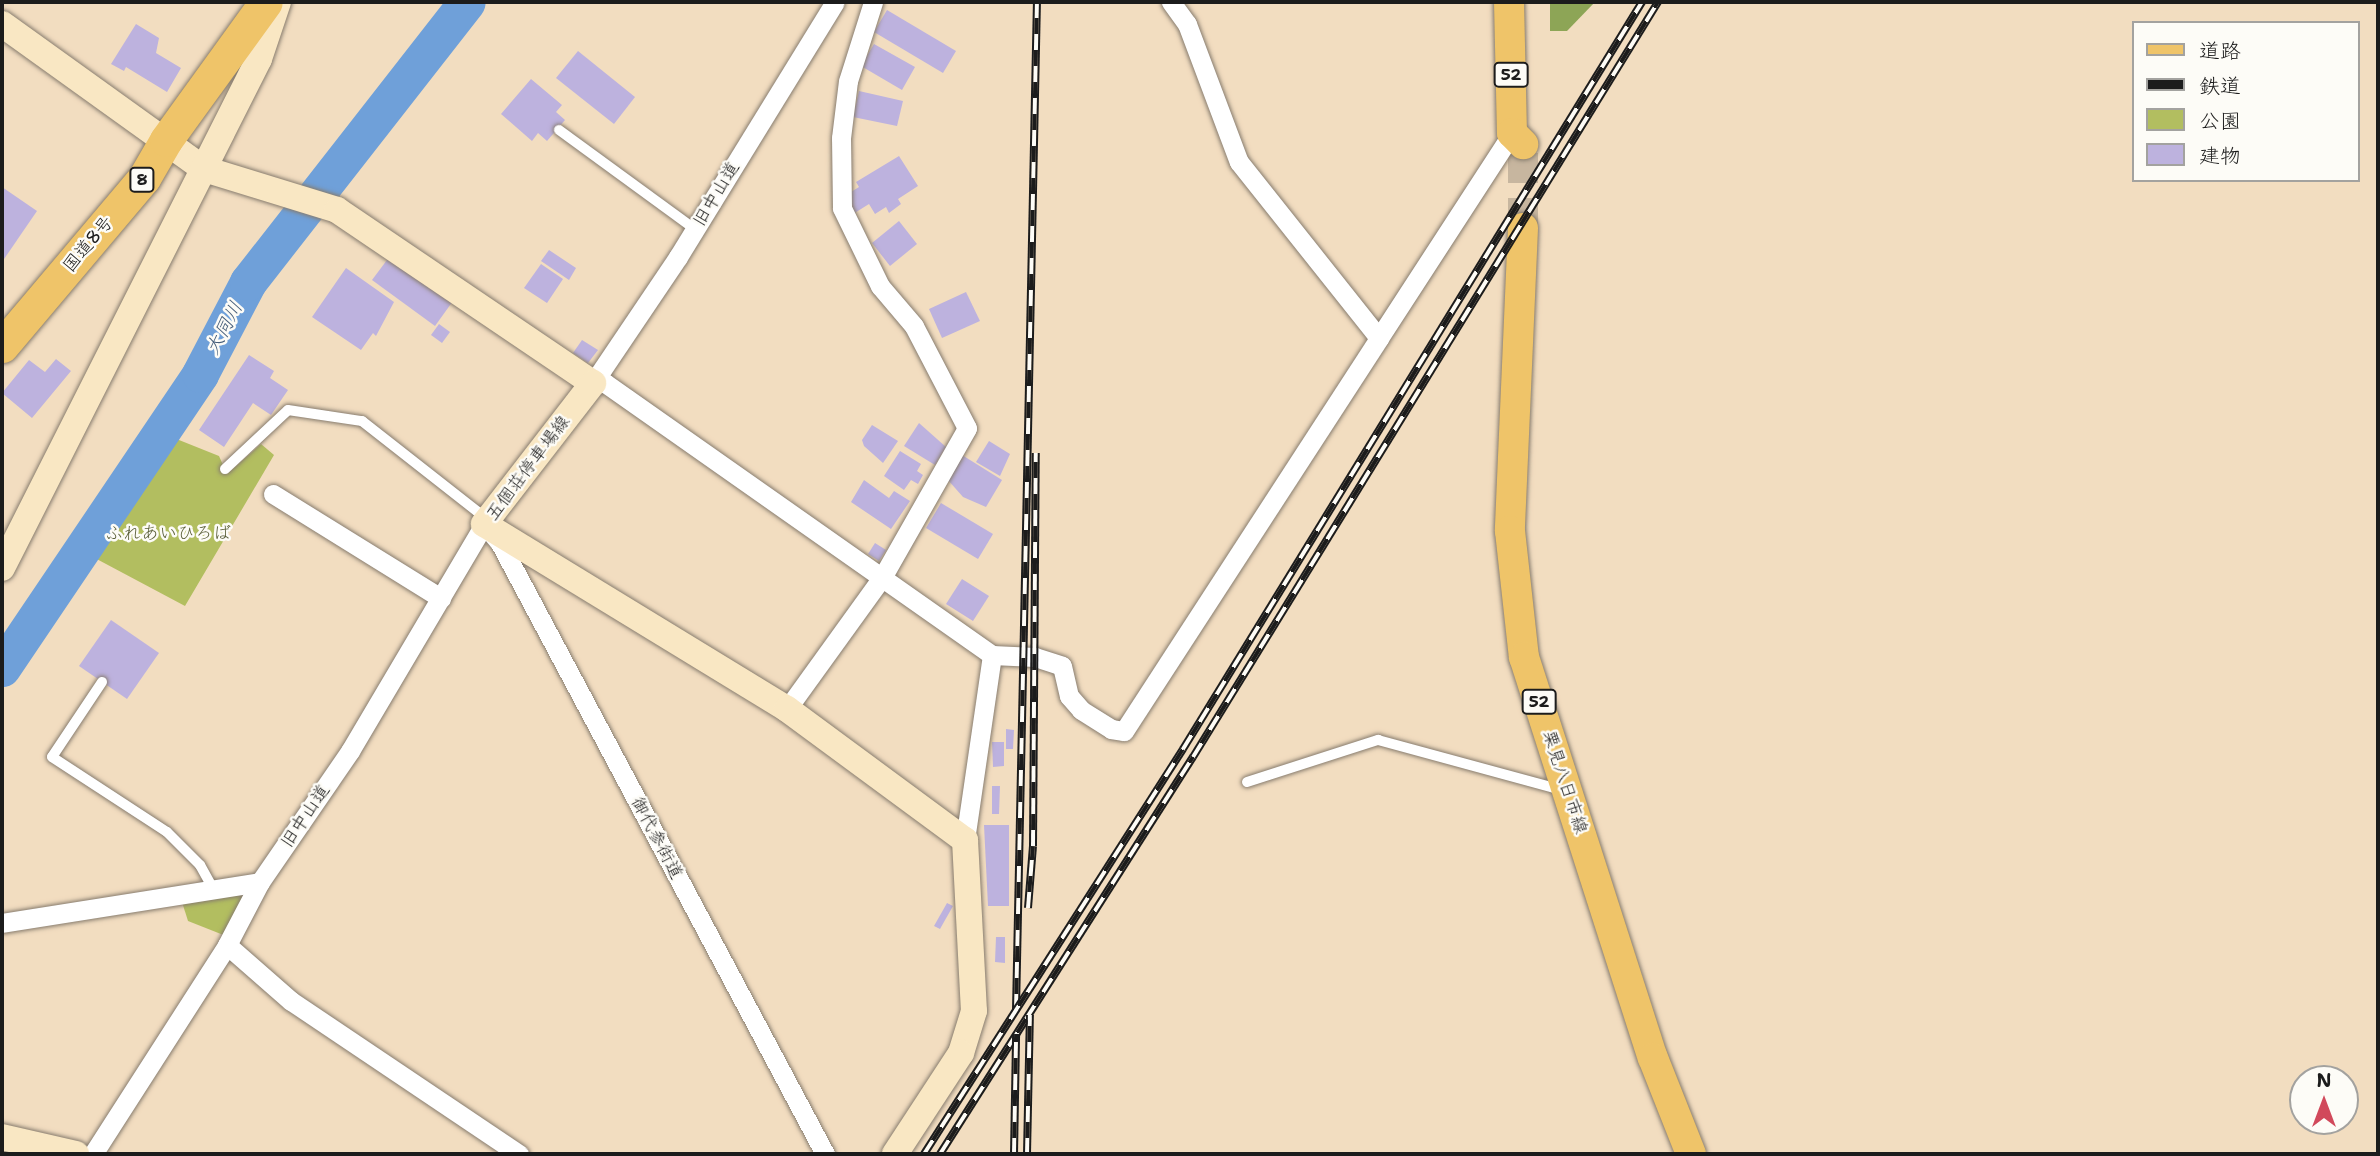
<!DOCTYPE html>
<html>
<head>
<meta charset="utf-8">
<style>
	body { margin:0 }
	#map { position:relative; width:2380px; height:1156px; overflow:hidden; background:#f2ddc0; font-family:"Shantell Sans","Klee One",sans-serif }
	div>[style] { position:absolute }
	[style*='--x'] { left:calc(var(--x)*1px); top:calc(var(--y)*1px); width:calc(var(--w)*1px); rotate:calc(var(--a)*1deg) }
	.green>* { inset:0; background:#b2be60 }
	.forest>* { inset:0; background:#8da556 }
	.river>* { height:37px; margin:-18.5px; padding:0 18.5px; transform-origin:18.5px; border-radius:18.5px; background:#6fa0d9 }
	.building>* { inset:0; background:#bdb2de }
	.primary-tunnel>* { height:30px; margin-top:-15px; transform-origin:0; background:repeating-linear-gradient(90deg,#c7b69f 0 30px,transparent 0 45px) }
	.roads { filter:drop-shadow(0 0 2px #877c6e) drop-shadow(0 0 2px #877c6e) }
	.lane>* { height:10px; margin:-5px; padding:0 5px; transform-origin:5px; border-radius:5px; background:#fff }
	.street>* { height:19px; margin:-9.5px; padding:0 9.5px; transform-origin:9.5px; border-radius:9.5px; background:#fff }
	.secondary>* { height:26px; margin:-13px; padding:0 13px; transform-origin:13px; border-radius:13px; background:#f9e7c3 }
	.primary>* { height:30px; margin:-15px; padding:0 15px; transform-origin:15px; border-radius:15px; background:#efc469 }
	.highway>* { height:33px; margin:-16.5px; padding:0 16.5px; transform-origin:16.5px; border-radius:16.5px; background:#efc469 }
	.rail>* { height:8px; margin-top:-4px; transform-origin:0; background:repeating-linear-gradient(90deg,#fdfcf7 0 16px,#1c1c1c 0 32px); box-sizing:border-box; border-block:2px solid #1c1c1c }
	span { translate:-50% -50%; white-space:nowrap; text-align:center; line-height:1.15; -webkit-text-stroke:5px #fdfcf7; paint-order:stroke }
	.shield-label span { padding:2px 5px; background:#fdfcf7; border:2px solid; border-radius:5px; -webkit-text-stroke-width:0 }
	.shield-label { font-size:16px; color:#1c1c1c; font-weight:700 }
	.street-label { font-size:18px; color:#1c1c1c }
	.park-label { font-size:18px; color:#585d37 }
	.water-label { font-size:19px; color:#465e7a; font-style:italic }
	.frame { position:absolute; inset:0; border:4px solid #1c1c1c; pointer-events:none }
	.legend { position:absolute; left:2132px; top:21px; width:228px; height:161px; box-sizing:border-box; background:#fdfcf7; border:2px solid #a3a29f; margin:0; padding:9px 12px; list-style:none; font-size:21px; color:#1c1c1c }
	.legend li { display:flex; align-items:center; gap:14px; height:35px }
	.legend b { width:35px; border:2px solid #a3a29f }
	.north { position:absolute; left:2289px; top:1065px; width:70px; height:70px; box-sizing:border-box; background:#fdfcf7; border:2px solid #a3a29f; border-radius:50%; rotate:0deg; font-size:19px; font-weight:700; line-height:28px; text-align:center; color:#1c1c1c }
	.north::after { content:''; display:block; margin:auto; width:24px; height:32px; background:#d1495b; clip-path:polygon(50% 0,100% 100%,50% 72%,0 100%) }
</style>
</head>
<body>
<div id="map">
	<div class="green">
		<i style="clip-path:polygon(169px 436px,219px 456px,227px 474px,261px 444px,274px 455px,185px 606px,91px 556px)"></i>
		<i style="clip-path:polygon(242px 895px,247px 903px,226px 936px,188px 921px,182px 902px)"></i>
	</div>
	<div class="forest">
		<i style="clip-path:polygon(1550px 2px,1595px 2px,1567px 31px,1550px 31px)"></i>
	</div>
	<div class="river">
		<i style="--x:2;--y:668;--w:354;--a:-56"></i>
		<i style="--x:200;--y:374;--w:104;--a:-62.4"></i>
		<i style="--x:248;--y:282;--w:355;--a:-52"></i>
	</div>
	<div class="building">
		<i style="clip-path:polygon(887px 10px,956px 51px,943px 73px,874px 32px)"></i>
		<i style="clip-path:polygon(136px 24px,159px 38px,156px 53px,181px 68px,167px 92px,126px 67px,124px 71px,111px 64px)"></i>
		<i style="clip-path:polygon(874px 44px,915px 67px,902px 90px,861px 66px)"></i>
		<i style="clip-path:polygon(578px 51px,635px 97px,614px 124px,556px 78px)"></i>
		<i style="clip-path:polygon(531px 79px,562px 105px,556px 112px,565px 120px,547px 141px,538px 133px,532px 141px,501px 114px)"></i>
		<i style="clip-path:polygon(859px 91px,903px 101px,897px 126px,853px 117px)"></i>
		<i style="clip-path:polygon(899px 156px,918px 186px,898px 199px,901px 204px,889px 213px,886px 207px,875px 214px,869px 204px,853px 214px,851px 192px,859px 187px,856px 182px)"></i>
		<i style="clip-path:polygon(2px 187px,37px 211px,2px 262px)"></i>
		<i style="clip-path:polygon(899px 221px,917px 244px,890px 266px,872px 243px)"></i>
		<i style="clip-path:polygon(549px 250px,576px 268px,569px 280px,541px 261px)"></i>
		<i style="clip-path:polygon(390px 256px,453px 301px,435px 326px,372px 280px)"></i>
		<i style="clip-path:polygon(541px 264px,563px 279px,547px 303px,524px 288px)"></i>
		<i style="clip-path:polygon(346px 268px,394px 302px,376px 336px,373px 333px,361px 350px,312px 317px)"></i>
		<i style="clip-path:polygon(966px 292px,980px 321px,942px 338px,929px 309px)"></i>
		<i style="clip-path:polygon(439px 324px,450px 332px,442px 343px,431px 335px)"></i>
		<i style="clip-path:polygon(582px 340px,598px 350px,588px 363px,573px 353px)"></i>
		<i style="clip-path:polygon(249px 355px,274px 371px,270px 378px,288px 390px,271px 415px,253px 403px,224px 447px,199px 430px)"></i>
		<i style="clip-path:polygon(56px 359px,71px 371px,32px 418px,2px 393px,29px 360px,45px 372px)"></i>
		<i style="clip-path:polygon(919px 423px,946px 447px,935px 465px,904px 446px)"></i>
		<i style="clip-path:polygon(872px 425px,898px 441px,883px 463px,864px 446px,862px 440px)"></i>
		<i style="clip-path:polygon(989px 441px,1010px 454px,1000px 476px,976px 462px)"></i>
		<i style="clip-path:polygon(900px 451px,921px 464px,917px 471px,923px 475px,918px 484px,911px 480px,904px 490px,884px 476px)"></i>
		<i style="clip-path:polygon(962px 455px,1002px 480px,986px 507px,963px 497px,948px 480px)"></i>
		<i style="clip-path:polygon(864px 480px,889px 498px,894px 491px,910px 501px,891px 529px,851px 502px)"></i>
		<i style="clip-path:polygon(941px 503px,993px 534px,978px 559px,926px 528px)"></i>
		<i style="clip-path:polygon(875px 543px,886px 550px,879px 561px,868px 554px)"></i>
		<i style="clip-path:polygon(962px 579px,989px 596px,973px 621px,946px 604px)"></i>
		<i style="clip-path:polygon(111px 620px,159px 653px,127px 699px,79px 666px)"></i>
		<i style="clip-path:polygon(1006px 729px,1014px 730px,1013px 749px,1006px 749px)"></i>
		<i style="clip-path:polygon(992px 742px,1004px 742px,1004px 766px,993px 767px)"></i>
		<i style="clip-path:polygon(992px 786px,1000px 786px,999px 814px,992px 814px)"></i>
		<i style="clip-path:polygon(984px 825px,1009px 825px,1009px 906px,988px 906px)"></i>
		<i style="clip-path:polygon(947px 903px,953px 906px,940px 929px,934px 926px)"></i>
		<i style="clip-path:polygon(996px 937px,1005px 937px,1005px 963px,995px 962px)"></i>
	</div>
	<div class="primary-tunnel">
		<i style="--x:1523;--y:228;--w:84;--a:-90"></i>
	</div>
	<div class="roads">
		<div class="lane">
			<i style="--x:559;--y:130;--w:168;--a:36.1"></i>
			<i style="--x:225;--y:469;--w:86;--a:-43.1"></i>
			<i style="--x:288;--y:410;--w:75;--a:8.5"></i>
			<i style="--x:362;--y:421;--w:147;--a:38.1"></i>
			<i style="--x:478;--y:512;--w:10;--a:66"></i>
			<i style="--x:102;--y:682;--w:90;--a:123.7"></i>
			<i style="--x:52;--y:757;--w:137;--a:33.1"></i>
			<i style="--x:167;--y:832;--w:47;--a:45"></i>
			<i style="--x:200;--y:865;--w:29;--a:61"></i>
			<i style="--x:1247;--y:782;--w:138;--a:-17.8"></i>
			<i style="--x:1378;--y:740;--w:191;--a:15.2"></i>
		</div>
		<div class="street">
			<i style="--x:1171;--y:2;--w:27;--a:54"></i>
			<i style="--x:1187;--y:24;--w:147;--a:69.4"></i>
			<i style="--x:1239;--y:162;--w:225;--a:51.5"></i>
			<i style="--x:1379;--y:338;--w:244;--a:-57"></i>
			<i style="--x:593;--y:383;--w:12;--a:0"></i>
			<i style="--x:605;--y:383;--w:473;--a:35.1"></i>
			<i style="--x:992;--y:655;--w:43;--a:2.7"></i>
			<i style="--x:1035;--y:657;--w:28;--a:18"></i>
			<i style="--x:1062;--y:666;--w:31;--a:77"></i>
			<i style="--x:1069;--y:696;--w:18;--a:49"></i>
			<i style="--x:1081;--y:710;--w:36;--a:32"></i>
			<i style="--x:1111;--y:729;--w:13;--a:9"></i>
			<i style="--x:1124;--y:731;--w:468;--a:-57"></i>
			<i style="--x:593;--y:383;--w:152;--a:-56"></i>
			<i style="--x:678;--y:257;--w:299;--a:-58.4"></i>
			<i style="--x:273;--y:494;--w:198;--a:31.8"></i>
			<i style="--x:787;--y:709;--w:164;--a:-54.2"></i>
			<i style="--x:883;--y:576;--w:170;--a:-60.4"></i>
			<i style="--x:967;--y:428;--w:115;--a:-117.5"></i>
			<i style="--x:914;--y:326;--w:52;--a:-130.4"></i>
			<i style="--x:880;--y:286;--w:87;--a:-116"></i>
			<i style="--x:842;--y:208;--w:70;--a:-90.8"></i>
			<i style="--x:841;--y:138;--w:57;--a:-83"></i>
			<i style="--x:848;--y:81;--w:83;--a:-72.4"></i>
			<i style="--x:965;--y:840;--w:187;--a:-81.7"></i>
			<i style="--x:2;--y:923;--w:261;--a:-9"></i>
			<i style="--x:260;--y:882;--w:159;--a:-55.5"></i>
			<i style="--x:350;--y:751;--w:264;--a:-59.4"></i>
			<i style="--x:484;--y:524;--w:25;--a:50"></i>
			<i style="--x:500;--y:543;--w:692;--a:61.99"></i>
			<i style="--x:227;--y:945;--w:85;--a:41.2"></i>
			<i style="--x:291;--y:1001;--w:275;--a:33.9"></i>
			<i style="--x:93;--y:1154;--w:248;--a:-57.3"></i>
			<i style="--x:227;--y:945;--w:71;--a:-62.4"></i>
		</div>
		<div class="secondary">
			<i style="--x:2;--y:24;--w:249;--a:35.7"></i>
			<i style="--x:204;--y:169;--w:139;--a:17.1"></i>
			<i style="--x:337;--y:210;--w:309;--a:34.1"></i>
			<i style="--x:593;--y:383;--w:178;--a:127.7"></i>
			<i style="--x:484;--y:524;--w:355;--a:31.4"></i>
			<i style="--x:787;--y:709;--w:221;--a:36.4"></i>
			<i style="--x:965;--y:840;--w:171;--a:87"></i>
			<i style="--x:974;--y:1011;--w:44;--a:107.2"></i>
			<i style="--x:961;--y:1053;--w:121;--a:123.2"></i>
			<i style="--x:2;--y:568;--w:570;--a:-63.21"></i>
			<i style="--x:259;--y:59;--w:60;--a:-71.6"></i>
			<i style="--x:2;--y:1137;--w:76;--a:12.9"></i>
		</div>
		<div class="primary">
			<i style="--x:1509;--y:2;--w:131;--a:88.7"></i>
			<i style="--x:1512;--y:133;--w:16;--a:45"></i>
			<i style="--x:1523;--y:228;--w:303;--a:92.5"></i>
			<i style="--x:1510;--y:531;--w:127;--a:83.7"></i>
			<i style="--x:1524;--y:657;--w:421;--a:72.2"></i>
			<i style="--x:1653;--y:1058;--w:103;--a:68.4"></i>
		</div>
		<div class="highway">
			<i style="--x:2;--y:346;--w:220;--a:-49.8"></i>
			<i style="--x:144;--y:178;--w:44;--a:-59.9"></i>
			<i style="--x:166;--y:140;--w:170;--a:-54.1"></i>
		</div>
	</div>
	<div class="rail">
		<i style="--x:1028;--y:908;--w:62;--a:-85.4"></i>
		<i style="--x:1033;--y:846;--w:393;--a:-89.6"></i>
		<i style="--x:1016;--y:1010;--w:1008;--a:-88.81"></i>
		<i style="--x:924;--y:1154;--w:481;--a:-57.4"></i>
		<i style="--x:1183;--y:749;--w:877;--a:-58.43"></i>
		<i style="--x:940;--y:1154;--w:471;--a:-57.5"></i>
		<i style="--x:1193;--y:757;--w:887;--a:-58.37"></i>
		<i style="--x:1014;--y:1154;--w:120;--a:-89"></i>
		<i style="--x:1027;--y:1154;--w:139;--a:-88.8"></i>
	</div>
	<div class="shield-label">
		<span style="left:1511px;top:75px">52</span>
		<span style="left:142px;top:180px">8</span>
		<span style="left:1539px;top:702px">52</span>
	</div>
	<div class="street-label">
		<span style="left:716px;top:194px;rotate:-59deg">旧中山道</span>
		<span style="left:88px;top:244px;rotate:-50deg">国道8号</span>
		<span style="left:528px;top:468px;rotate:-53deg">五個荘停車場線</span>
		<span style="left:1565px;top:782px;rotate:72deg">栗見八日市線</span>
		<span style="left:305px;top:816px;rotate:-56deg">旧中山道</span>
		<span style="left:657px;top:838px;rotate:62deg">御代参街道</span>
	</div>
	<div class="park-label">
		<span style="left:168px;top:533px">ふれあいひろば</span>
	</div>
	<div class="water-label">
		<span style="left:224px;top:328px;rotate:-62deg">大同川</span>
	</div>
	<div class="frame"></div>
	<ul class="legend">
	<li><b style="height:9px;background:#efc469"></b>道路</li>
	<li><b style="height:9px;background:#1c1c1c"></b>鉄道</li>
	<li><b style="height:19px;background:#b2be60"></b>公園</li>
	<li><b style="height:19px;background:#bdb2de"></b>建物</li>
	</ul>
	<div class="north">N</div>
</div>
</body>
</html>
